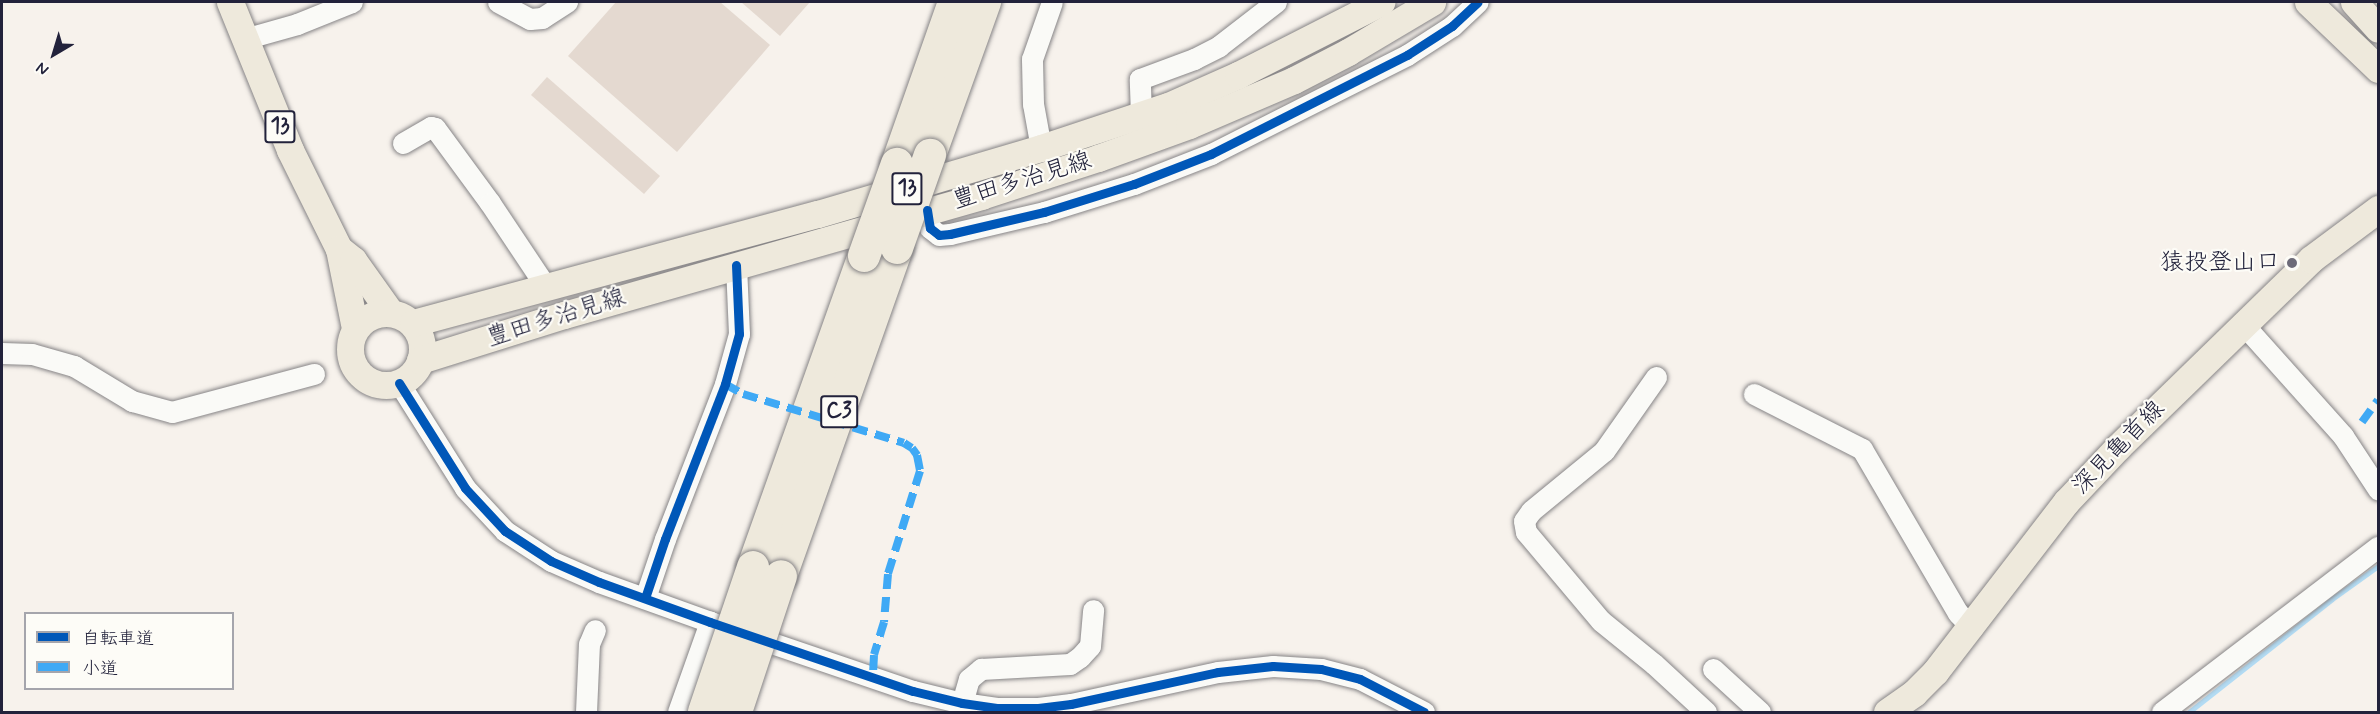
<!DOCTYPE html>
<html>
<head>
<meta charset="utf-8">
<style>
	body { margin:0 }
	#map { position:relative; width:2380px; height:714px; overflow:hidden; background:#f7f2ec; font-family:Mynerve,"Klee One",sans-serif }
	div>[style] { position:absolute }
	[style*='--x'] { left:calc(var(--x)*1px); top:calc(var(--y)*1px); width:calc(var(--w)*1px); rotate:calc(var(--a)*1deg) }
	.stream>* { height:5px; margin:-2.5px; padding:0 2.5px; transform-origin:2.5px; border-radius:2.5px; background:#b3dcf4 }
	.building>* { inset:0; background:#e4d9d0 }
	.roads { filter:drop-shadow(0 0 2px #868486) drop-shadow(0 0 2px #868486) }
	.minor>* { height:21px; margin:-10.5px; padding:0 10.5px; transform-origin:10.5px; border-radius:10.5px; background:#fafaf7 }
	.major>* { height:27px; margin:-13.5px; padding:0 13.5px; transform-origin:13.5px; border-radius:13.5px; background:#eee9dc }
	.major>.ring { margin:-13.5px; padding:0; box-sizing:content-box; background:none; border:27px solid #eee9dc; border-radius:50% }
	.highway>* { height:32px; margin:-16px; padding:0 16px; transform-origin:16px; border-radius:16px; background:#eee9dc }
	.bridges { filter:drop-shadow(0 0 2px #868486) drop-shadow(0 0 2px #868486) }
	.highway-bridge>* { height:32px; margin:-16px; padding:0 16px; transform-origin:16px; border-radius:16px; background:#eee9dc }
	.quiet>* { height:8px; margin-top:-4px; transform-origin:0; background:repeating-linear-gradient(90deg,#3fa9f5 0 15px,transparent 0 23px) }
	.cycleway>* { height:9px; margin:-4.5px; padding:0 4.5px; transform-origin:4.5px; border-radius:4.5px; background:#0057b8 }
	.dots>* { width:16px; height:16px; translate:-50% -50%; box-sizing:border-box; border:3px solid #fdfcf7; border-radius:50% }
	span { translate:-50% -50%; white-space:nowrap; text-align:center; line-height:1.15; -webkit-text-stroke:4.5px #fdfcf7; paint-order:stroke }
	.shield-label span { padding:2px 4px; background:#fdfcf7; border:2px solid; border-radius:4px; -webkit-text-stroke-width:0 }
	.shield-label { font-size:22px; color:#22223b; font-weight:700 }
	.street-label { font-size:24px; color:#22223b }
	.poi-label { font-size:24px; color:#22223b }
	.right { translate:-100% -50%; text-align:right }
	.frame { position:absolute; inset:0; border:3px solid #22223b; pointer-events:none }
	.legend { position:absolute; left:24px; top:612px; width:210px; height:78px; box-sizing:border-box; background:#fdfcf7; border:2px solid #a5a5ac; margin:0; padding:8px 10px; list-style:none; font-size:18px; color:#22223b }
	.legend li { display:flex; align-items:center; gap:12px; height:30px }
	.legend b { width:30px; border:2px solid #a5a5ac }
	.north { position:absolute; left:24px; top:24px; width:60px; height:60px; -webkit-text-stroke:4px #fdfcf7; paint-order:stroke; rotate:218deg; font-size:16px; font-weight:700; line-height:24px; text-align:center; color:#22223b }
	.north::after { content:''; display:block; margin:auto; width:21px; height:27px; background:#22223b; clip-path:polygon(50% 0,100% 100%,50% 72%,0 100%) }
</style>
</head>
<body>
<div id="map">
	<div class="stream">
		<i style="--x:2189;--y:712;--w:182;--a:-38.3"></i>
		<i style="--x:2332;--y:599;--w:57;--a:-35.7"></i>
	</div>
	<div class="building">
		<i style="clip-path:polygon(616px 2px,720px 2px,770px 45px,677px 152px,568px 56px)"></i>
		<i style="clip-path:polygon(741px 2px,810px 2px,780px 36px)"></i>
		<i style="clip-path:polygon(547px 77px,660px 176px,644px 194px,531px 95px)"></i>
	</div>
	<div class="roads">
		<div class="minor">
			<i style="--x:498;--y:2;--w:36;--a:28"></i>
			<i style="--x:530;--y:19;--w:12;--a:-5"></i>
			<i style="--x:542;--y:18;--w:30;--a:-33"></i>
			<i style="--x:244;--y:39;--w:55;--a:-15.8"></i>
			<i style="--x:297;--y:24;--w:59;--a:-21.8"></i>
			<i style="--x:1141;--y:115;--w:36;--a:-92"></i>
			<i style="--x:1140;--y:79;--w:58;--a:-20.3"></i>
			<i style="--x:1194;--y:59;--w:28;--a:-27"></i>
			<i style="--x:1219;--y:46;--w:72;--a:-37.7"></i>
			<i style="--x:403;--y:143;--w:32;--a:-30"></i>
			<i style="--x:431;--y:127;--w:4;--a:14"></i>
			<i style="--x:435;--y:128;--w:93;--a:53.7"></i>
			<i style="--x:490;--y:203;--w:101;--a:56.3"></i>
			<i style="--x:1041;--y:148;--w:45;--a:-100.3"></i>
			<i style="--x:1033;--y:104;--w:45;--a:-91.3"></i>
			<i style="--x:1032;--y:59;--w:60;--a:-70.7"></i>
			<i style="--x:927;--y:210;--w:18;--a:81"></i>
			<i style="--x:930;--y:228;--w:11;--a:38"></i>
			<i style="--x:939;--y:235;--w:11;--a:-5"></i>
			<i style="--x:950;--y:234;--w:97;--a:-13.2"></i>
			<i style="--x:1044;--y:212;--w:94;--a:-17.3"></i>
			<i style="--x:1134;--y:184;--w:83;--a:-21.3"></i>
			<i style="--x:1211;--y:154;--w:220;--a:-26.8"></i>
			<i style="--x:1407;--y:55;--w:54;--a:-32.8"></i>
			<i style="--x:1452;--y:26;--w:35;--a:-43"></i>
			<i style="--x:2242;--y:323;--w:152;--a:48.2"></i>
			<i style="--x:2343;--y:436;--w:64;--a:56.6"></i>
			<i style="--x:2;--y:353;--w:30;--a:2"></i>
			<i style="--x:32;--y:354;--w:44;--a:15.9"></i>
			<i style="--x:74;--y:366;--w:68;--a:31.1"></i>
			<i style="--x:132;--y:401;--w:41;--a:15.4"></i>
			<i style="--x:172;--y:412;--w:147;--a:-15"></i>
			<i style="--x:1656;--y:377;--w:90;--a:125.1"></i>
			<i style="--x:1604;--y:451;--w:94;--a:140.6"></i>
			<i style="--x:1531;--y:511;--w:12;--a:125"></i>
			<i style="--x:1524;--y:521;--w:11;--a:80"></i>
			<i style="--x:1526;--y:532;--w:116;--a:49.9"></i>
			<i style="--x:1601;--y:621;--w:68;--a:39.1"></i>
			<i style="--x:1654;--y:664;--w:71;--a:42.7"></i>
			<i style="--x:399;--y:383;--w:124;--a:57.8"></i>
			<i style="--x:465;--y:488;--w:59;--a:47.1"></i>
			<i style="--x:505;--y:531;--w:55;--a:33.1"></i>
			<i style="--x:551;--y:561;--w:52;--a:23.6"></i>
			<i style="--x:599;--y:582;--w:118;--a:19.8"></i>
			<i style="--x:710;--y:622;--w:214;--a:18.8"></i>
			<i style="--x:913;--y:691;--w:50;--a:13.8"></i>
			<i style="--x:962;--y:703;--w:35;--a:8"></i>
			<i style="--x:997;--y:708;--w:41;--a:0"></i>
			<i style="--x:1038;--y:708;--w:33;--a:-7"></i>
			<i style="--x:1071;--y:704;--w:150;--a:-12.3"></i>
			<i style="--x:1218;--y:672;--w:55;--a:-6.2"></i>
			<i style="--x:1273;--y:666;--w:48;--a:3.6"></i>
			<i style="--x:1321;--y:669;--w:40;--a:14.4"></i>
			<i style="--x:1360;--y:679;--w:72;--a:27.3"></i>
			<i style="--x:1754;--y:394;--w:121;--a:27"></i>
			<i style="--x:1862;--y:449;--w:190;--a:59.7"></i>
			<i style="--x:1958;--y:613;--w:21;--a:47"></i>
			<i style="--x:645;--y:598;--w:62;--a:-71.3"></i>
			<i style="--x:665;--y:539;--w:166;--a:-68.8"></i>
			<i style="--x:725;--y:384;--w:52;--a:-74.4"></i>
			<i style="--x:739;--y:334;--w:69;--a:-92.5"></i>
			<i style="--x:1713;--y:669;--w:64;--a:42.5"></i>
			<i style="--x:962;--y:703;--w:25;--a:-74"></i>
			<i style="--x:969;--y:679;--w:16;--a:-40"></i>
			<i style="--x:981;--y:669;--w:89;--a:-3.2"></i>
			<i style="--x:1070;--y:664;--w:12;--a:-35"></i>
			<i style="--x:1080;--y:657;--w:15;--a:-48"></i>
			<i style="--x:1090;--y:646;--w:36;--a:-85"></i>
			<i style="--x:586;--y:712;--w:68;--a:-87.5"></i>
			<i style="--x:589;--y:644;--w:15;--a:-67"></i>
			<i style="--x:678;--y:712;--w:96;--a:-70.4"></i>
			<i style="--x:2162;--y:712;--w:272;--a:-37.4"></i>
		</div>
		<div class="major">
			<i style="--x:230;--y:2;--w:160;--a:67.9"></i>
			<i style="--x:290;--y:150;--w:110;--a:63.7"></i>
			<i style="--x:339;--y:249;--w:81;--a:78.6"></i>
			<i style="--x:2308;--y:2;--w:97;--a:43.7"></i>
			<i style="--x:2354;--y:2;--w:36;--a:48"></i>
			<i style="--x:339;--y:249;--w:18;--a:38"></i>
			<i style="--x:353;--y:260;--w:64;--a:54.6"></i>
			<i class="ring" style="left:350px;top:313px;width:45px;height:45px"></i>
			<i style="--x:413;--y:323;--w:419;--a:-15.1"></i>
			<i style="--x:818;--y:214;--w:233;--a:-16.5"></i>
			<i style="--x:1041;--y:148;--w:134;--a:-18.3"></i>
			<i style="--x:1168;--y:106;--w:77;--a:-23.9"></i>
			<i style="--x:1238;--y:75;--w:161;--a:-27"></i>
			<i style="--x:420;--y:360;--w:151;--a:-17.4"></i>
			<i style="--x:564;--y:315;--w:434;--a:-15.9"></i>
			<i style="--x:981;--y:196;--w:123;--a:-18"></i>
			<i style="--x:1098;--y:158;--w:97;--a:-19.9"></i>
			<i style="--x:1189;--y:125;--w:114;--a:-23.2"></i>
			<i style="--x:1294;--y:80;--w:61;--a:-27.4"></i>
			<i style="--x:1348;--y:52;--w:98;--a:-30.8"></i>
			<i style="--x:1887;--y:712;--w:33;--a:-35"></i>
			<i style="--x:1914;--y:693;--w:30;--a:-45"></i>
			<i style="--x:1935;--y:672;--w:215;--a:-52.4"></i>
			<i style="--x:2066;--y:502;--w:76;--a:-46.6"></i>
			<i style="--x:2118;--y:447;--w:269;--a:-44.2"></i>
			<i style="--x:2311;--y:259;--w:84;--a:-36.7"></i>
		</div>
		<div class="highway">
			<i style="--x:930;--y:155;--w:163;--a:-70.2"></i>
			<i style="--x:897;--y:164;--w:172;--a:-70.6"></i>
			<i style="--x:753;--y:567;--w:330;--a:-70.4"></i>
			<i style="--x:781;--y:576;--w:348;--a:-70.5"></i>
		</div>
	</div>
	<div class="bridges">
		<div class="highway-bridge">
			<i style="--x:897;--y:248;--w:99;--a:-70.5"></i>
			<i style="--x:864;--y:256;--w:98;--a:-70.3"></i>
			<i style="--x:704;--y:712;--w:153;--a:-71.3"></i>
			<i style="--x:736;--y:712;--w:143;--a:-71.7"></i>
		</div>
	</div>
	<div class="quiet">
		<i style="--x:725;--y:384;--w:21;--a:29"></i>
		<i style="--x:743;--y:394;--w:168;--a:16.9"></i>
		<i style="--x:904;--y:443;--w:9;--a:32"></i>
		<i style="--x:912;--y:448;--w:9;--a:54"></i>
		<i style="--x:917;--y:455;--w:16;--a:79"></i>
		<i style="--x:920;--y:471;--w:108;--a:107.3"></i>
		<i style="--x:888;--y:574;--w:48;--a:94.8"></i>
		<i style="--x:884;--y:622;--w:34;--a:107"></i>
		<i style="--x:874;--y:655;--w:21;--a:93"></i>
		<i style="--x:2362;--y:422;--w:27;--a:-54"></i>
	</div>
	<div class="cycleway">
		<i style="--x:927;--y:210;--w:18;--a:81"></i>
		<i style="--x:930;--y:228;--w:11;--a:38"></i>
		<i style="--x:939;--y:235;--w:11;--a:-5"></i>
		<i style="--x:950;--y:234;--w:97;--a:-13.2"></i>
		<i style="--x:1044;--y:212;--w:94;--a:-17.3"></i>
		<i style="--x:1134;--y:184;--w:83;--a:-21.3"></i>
		<i style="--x:1211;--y:154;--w:220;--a:-26.8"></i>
		<i style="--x:1407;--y:55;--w:54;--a:-32.8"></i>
		<i style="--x:1452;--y:26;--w:35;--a:-43"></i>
		<i style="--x:399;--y:383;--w:124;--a:57.8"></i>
		<i style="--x:465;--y:488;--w:59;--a:47.1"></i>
		<i style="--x:505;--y:531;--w:55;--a:33.1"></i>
		<i style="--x:551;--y:561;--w:52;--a:23.6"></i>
		<i style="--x:599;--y:582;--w:118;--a:19.8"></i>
		<i style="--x:710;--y:622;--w:214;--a:18.8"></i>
		<i style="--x:913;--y:691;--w:50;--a:13.8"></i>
		<i style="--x:962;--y:703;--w:35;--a:8"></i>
		<i style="--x:997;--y:708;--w:41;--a:0"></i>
		<i style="--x:1038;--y:708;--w:33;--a:-7"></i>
		<i style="--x:1071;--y:704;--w:150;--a:-12.3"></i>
		<i style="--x:1218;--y:672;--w:55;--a:-6.2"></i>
		<i style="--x:1273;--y:666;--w:48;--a:3.6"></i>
		<i style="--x:1321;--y:669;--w:40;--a:14.4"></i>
		<i style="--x:1360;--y:679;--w:72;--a:27.3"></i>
		<i style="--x:645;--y:598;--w:62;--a:-71.3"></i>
		<i style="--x:665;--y:539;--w:166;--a:-68.8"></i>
		<i style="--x:725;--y:384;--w:52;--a:-74.4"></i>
		<i style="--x:739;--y:334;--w:69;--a:-92.5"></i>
	</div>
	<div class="dots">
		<i style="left:2292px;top:263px;background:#6d6b79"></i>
	</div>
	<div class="shield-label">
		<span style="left:280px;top:127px">13</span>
		<span style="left:907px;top:189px">13</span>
		<span style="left:839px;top:412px">C3</span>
	</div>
	<div class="street-label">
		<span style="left:1022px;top:181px;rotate:-17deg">豊田多治見線</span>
		<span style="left:556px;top:318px;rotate:-17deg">豊田多治見線</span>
		<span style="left:2119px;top:448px;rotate:-46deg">深見亀首線</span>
	</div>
	<div class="poi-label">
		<span class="right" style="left:2280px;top:263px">猿投登山口</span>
	</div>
	<div class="frame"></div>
	<ul class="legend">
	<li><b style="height:8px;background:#0057b8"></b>自転車道</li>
	<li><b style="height:8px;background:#3fa9f5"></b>小道</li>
	</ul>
	<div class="north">N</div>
</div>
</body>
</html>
